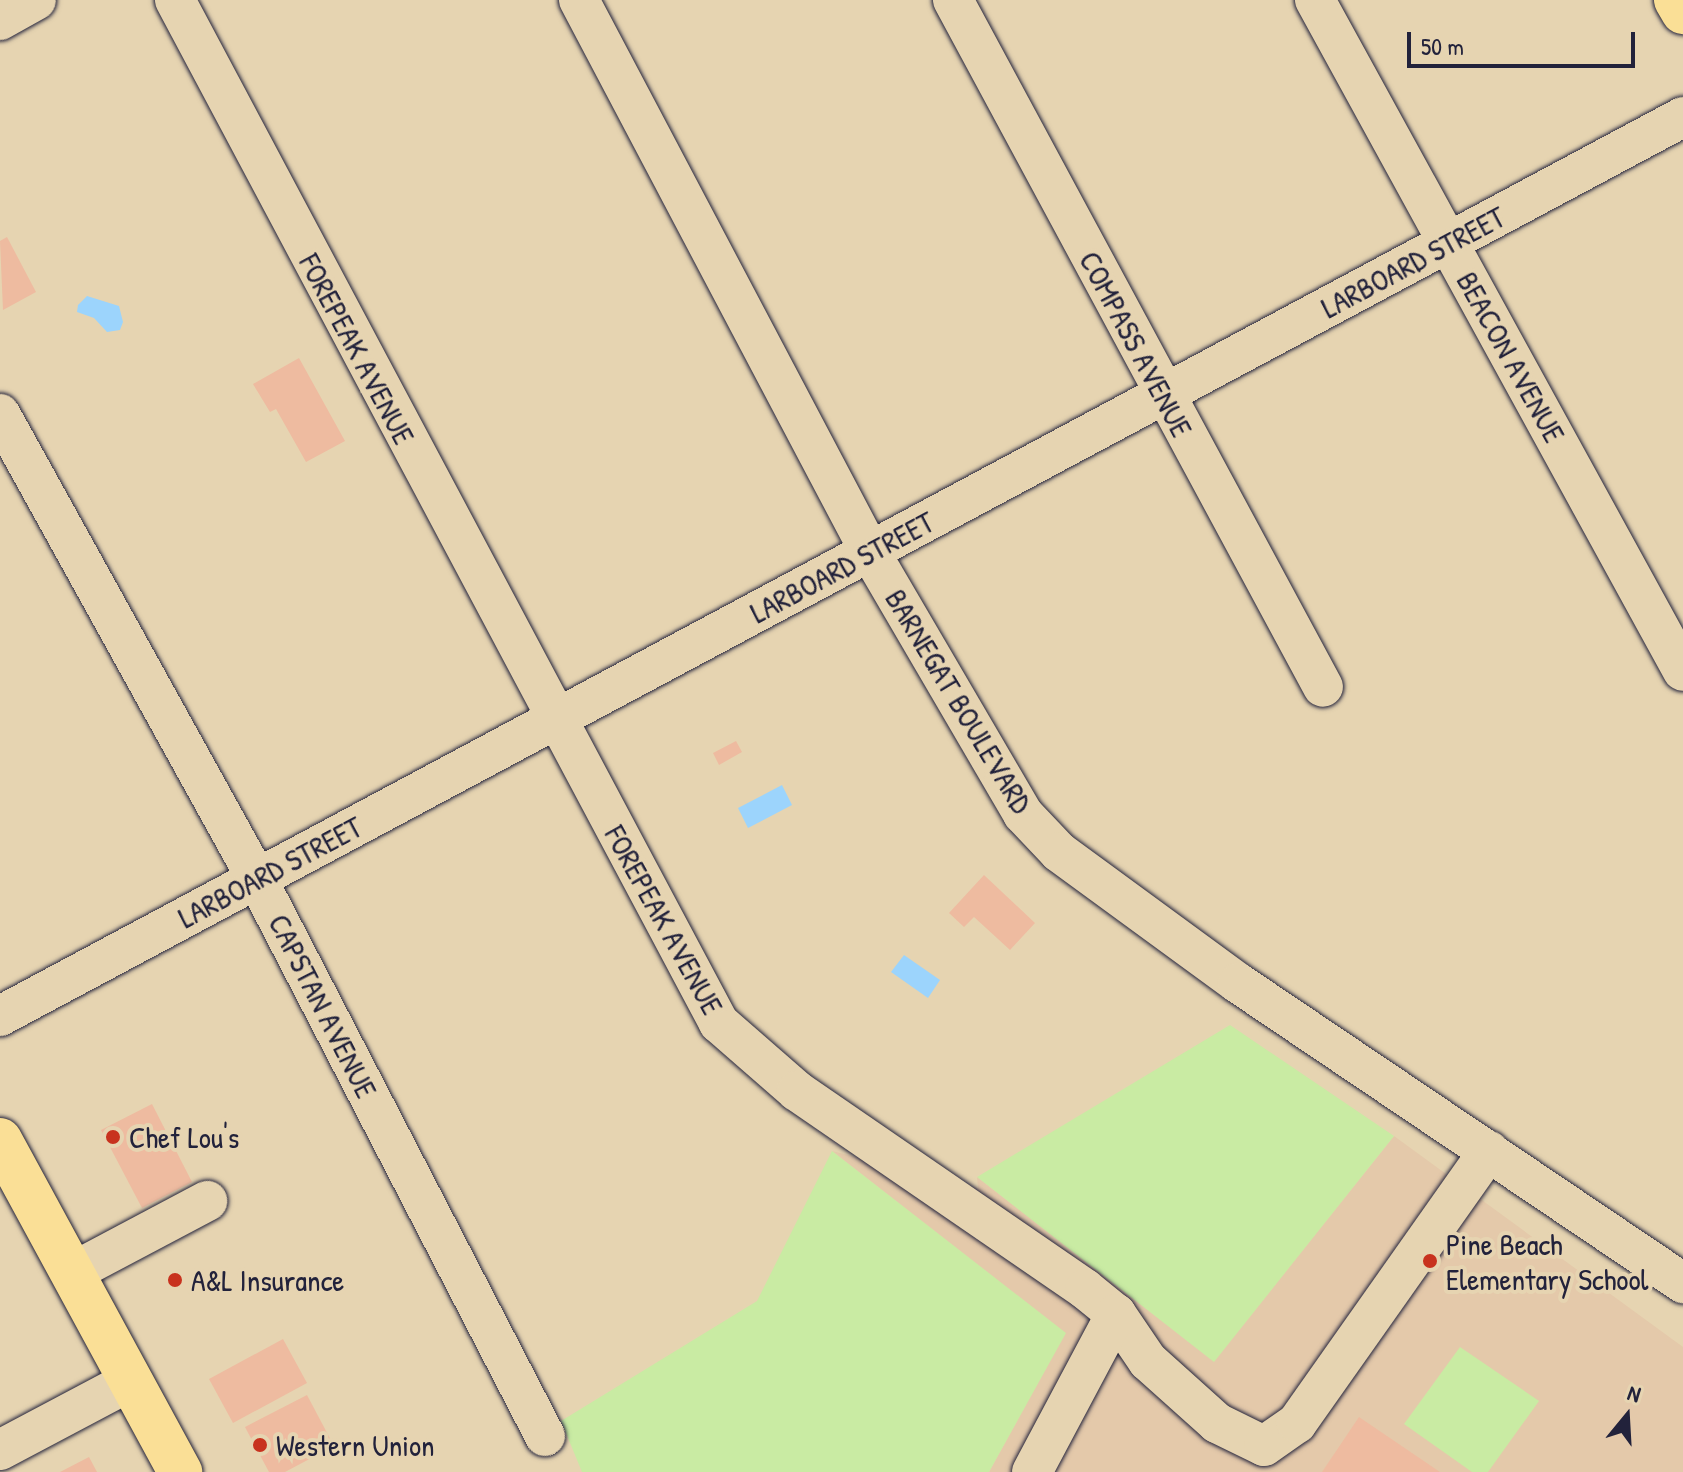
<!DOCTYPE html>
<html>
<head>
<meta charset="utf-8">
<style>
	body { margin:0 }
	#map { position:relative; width:1683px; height:1472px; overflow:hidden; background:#e6d4b1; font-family:"Patrick Hand",sans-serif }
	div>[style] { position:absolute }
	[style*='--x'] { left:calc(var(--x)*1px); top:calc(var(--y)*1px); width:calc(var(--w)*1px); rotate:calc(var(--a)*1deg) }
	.built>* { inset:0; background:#e4c9aa }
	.green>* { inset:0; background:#c9eba3 }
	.water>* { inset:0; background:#9cd4fc }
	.building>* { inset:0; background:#eebba0 }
	.roads { filter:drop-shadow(0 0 2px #22223b) drop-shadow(0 0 2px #22223b) }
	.minor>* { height:40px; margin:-20px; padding:0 20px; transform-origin:20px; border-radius:20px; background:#e6d4b1 }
	.major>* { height:44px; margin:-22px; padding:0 22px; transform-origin:22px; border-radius:22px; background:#fadf96 }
	.highway>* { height:44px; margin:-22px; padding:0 22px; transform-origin:22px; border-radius:22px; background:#fadf96 }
	.dots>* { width:22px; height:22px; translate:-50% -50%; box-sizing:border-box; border:4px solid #e6d4b1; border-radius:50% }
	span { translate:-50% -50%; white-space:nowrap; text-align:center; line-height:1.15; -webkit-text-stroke:8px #e6d4b1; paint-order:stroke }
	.street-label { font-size:30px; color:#22223b }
	.poi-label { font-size:30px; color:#22223b }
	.left { translate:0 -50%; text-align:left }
	.north { position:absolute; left:1587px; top:1376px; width:80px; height:80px; -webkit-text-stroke:6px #e6d4b1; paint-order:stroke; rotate:18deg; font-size:22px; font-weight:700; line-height:32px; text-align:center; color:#22223b }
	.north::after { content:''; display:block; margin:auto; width:28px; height:36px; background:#22223b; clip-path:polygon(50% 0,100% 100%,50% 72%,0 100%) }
	.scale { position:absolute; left:1407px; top:32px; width:228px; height:36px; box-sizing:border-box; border:4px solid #22223b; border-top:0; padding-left:10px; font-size:24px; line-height:28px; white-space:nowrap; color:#22223b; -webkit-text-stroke:6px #e6d4b1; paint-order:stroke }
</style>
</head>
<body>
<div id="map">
	<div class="built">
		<i style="clip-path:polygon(1394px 1136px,1683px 1347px,1683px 1472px,989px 1472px,1065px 1333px,832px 1151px,978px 1188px,977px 1177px,1214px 1361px)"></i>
	</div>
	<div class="green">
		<i style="clip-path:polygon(1230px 1025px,1394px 1136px,1214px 1362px,977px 1177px)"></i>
		<i style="clip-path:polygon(832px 1151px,1066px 1333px,989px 1472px,582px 1472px,561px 1421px,757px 1301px)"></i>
		<i style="clip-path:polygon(1460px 1347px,1539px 1401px,1488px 1472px,1472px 1472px,1404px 1424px)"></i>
	</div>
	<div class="water">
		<i style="clip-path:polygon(87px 296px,119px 306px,123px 322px,120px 330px,107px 332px,94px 318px,77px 312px,78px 305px)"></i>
		<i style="clip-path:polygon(782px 785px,792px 805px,748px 828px,738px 808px)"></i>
		<i style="clip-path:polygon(904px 955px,940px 980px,928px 998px,891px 972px)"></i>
	</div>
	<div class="building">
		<i style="clip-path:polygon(7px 237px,36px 292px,3px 310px,0 241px)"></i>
		<i style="clip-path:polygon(299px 358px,345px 441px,306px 462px,276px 409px,270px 412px,253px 384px)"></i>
		<i style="clip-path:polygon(736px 741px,742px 752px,719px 765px,713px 753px)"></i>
		<i style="clip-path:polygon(984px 875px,1035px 923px,1010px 950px,974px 917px,964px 927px,949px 913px)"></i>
		<i style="clip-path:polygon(152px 1104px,192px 1182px,142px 1208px,101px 1130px)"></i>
		<i style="clip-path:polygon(283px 1339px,307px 1383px,233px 1423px,209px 1379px)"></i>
		<i style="clip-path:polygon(307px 1395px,334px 1446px,285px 1472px,269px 1472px,245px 1427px)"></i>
		<i style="clip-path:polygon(1359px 1417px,1440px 1472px,1322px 1472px)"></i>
		<i style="clip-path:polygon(89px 1457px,97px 1472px,60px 1472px)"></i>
	</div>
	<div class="roads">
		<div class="minor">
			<i style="--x:175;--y:0;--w:1159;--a:62"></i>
			<i style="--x:719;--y:1023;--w:103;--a:41.1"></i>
			<i style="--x:797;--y:1091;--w:349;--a:34.5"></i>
			<i style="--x:1085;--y:1289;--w:40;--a:39"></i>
			<i style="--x:1116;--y:1314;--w:57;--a:55.8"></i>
			<i style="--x:1148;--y:1361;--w:93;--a:41.9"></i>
			<i style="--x:1217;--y:1423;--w:52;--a:26.1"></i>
			<i style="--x:1264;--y:1446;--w:40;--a:-34.9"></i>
			<i style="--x:1297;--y:1423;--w:333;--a:-54.8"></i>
			<i style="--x:579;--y:0;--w:624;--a:62.2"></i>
			<i style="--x:870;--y:552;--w:303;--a:59.7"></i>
			<i style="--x:1023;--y:814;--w:52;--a:46.5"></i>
			<i style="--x:1059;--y:852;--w:222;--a:36.2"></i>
			<i style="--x:1238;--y:983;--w:537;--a:33.99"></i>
			<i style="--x:953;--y:0;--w:780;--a:61.69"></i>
			<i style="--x:1315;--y:0;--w:765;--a:61.26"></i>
			<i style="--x:0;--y:20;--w:41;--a:-29.1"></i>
			<i style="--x:0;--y:414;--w:531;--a:61.07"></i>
			<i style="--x:257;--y:879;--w:627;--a:62.66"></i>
			<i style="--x:0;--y:1016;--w:1908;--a:-28.11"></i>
			<i style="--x:73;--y:1272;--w:152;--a:-27.9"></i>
			<i style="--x:0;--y:1450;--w:149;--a:-27.9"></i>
			<i style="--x:1032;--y:1472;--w:179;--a:-62"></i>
		</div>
		<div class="major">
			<i style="--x:1676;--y:0;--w:14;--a:60"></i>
		</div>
		<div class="highway">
			<i style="--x:0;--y:1140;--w:378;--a:61.5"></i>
		</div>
	</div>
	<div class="dots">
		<i style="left:113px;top:1137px;background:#c8321e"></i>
		<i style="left:1430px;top:1261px;background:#c8321e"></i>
		<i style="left:175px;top:1280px;background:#c8321e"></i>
		<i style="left:260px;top:1445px;background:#c8321e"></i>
	</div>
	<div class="street-label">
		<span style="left:1413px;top:262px;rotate:-28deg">LARBOARD STREET</span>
		<span style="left:1136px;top:344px;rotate:62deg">COMPASS AVENUE</span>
		<span style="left:357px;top:349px;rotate:62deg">FOREPEAK AVENUE</span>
		<span style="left:1511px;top:357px;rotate:61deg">BEACON AVENUE</span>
		<span style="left:842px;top:567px;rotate:-28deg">LARBOARD STREET</span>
		<span style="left:959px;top:701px;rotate:59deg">BARNEGAT BOULEVARD</span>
		<span style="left:270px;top:872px;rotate:-28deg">LARBOARD STREET</span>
		<span style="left:664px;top:920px;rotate:61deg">FOREPEAK AVENUE</span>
		<span style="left:323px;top:1006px;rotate:63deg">CAPSTAN AVENUE</span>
	</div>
	<div class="poi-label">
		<span class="left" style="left:129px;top:1137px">Chef Lou's</span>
		<span class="left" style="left:1446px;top:1261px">Pine Beach<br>Elementary School</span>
		<span class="left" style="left:191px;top:1280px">A&amp;L Insurance</span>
		<span class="left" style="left:276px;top:1445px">Western Union</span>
	</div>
	<div class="north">N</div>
	<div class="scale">50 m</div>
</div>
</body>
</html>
